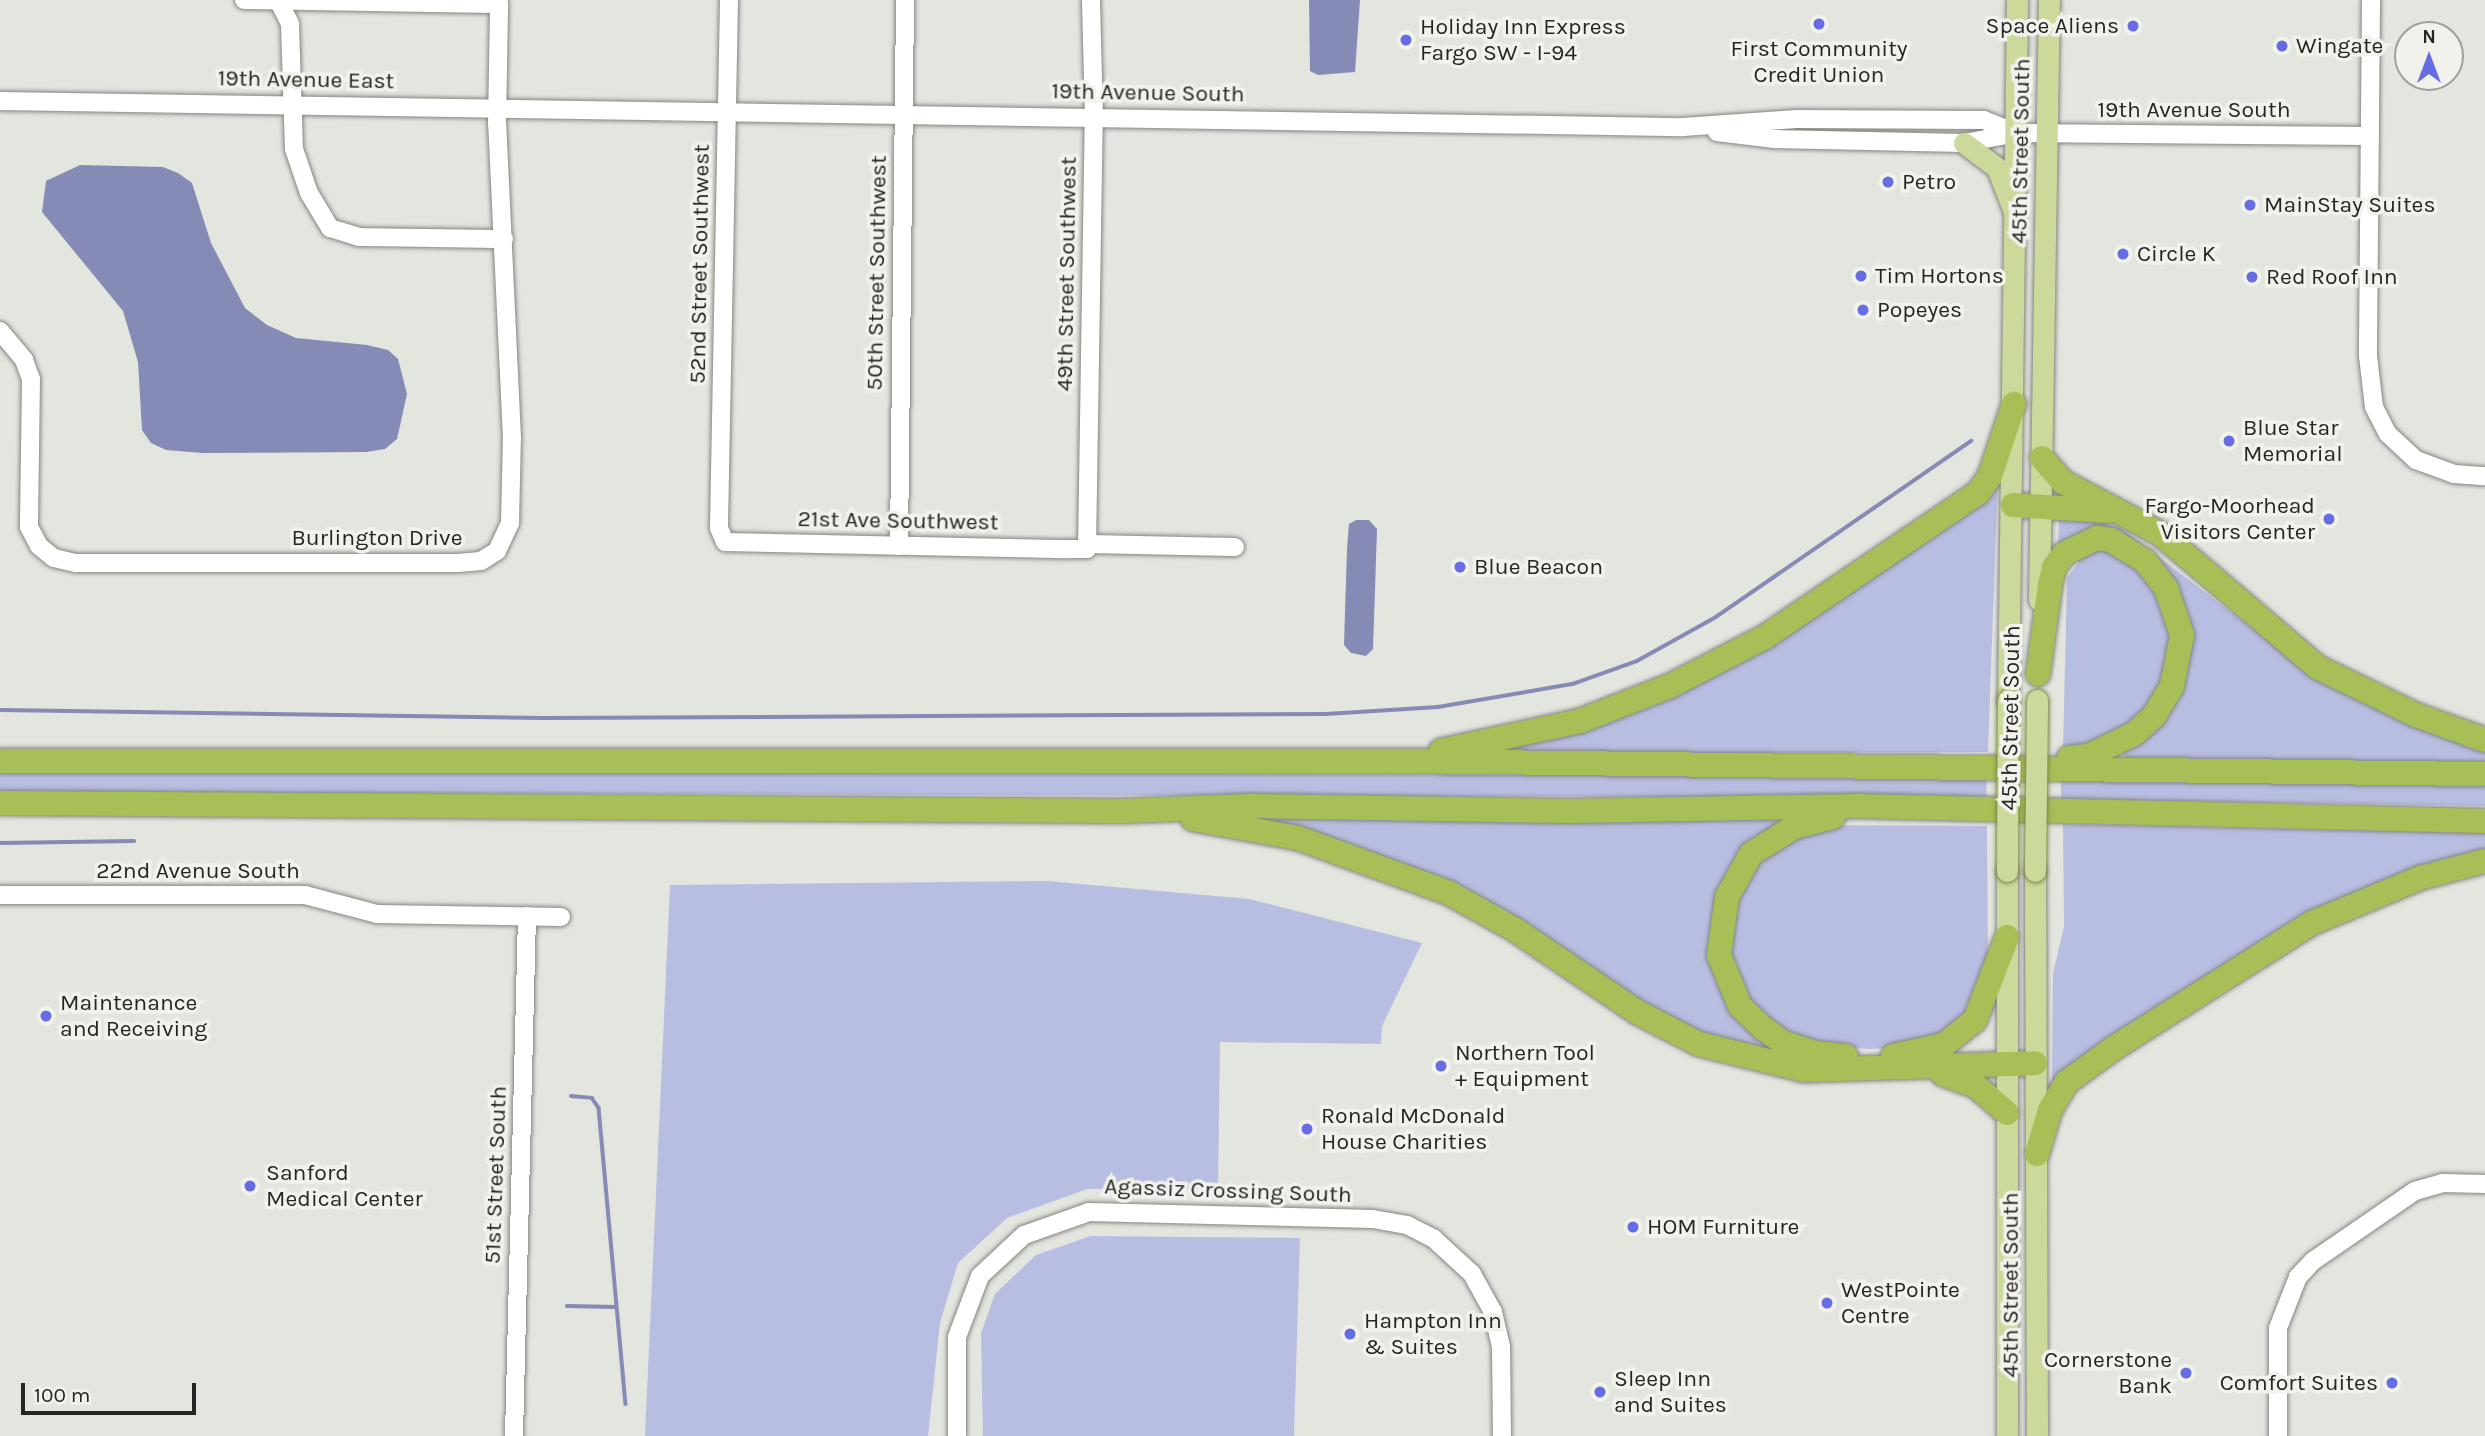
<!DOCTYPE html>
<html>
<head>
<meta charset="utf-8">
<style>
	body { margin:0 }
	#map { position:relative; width:2485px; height:1436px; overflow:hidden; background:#e3e5df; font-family:Karla,sans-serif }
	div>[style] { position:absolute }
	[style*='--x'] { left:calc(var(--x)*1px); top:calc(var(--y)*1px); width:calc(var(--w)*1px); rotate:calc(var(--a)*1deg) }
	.green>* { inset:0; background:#b8bee2 }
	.water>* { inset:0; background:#858bb4 }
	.stream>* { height:3.5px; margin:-1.75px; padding:0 1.75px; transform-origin:1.75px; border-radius:1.75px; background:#858bb4 }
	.roads { filter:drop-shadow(0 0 2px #858681) drop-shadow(0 0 2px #858681) }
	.minor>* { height:18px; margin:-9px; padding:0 9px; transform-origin:9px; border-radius:9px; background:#fff }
	.major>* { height:21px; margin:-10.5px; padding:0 10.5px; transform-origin:10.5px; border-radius:10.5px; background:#cbd99a }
	.highway>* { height:24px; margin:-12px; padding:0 12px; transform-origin:12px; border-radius:12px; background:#a8bf57 }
	.bridges { filter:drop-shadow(0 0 2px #7a8945) drop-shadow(0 0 2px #7a8945) }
	.major-bridge>* { height:21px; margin:-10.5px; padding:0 10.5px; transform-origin:10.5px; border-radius:10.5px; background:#cbd99a }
	.dots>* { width:19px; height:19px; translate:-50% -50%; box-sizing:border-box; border:4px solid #f1f2ec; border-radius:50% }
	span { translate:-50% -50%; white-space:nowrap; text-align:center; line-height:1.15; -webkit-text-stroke:7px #f1f2ec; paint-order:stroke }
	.poi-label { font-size:23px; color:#252624 }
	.right { translate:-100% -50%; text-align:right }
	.left { translate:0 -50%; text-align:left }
	.street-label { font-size:23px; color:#252624 }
	.north { position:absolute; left:2394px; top:21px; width:70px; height:70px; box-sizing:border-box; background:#f1f2ec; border:2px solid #9fa09c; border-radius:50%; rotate:0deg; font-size:19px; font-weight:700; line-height:28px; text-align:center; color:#252624 }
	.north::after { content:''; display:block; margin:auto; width:24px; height:32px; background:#666ce4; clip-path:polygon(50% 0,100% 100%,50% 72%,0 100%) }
	.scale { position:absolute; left:21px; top:1383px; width:175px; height:32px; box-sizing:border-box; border:4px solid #252624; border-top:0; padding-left:9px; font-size:21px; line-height:24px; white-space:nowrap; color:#252624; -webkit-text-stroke:5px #f1f2ec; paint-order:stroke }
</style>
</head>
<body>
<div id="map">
	<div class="green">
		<i style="clip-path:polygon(1998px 474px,1988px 752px,1497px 754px,1495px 746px,1641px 706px)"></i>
		<i style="clip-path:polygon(2059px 518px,2099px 521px,2122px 529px,2289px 656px,2485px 749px,2485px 764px,2125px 758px,2123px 750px,2185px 675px,2141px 548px,2063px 546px,2058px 542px)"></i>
		<i style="clip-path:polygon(2105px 547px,2153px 579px,2174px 631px,2165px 689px,2114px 738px,2063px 750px,2067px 578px,2079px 562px,2074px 556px)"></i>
		<i style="clip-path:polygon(0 771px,1600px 775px,1987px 775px,1986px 798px,0 792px)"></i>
		<i style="clip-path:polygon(2061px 775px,2485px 783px,2485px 806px,2061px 799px)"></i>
		<i style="clip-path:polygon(1276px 817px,1776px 819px,1777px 826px,1739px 854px,1726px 873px,1717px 901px,1713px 955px,1788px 1060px,1699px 1036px,1580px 964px,1278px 827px)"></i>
		<i style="clip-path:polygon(2063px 824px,2485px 833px,2485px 853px,2403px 877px,2057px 1082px,2052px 1080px,2053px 973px,2064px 927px)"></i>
		<i style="clip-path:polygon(1818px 825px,1987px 826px,1988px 957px,1970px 1017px,1917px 1047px,1869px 1049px,1808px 1044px,1762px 1019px,1738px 984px,1725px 927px,1753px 862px)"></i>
		<i style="clip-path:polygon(1047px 881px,1249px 899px,1422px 943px,1382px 1026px,1381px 1044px,1220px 1042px,1218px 1189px,1087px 1189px,1007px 1218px,958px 1263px,940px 1323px,928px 1436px,645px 1436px,670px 885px)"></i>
		<i style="clip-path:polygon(1091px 1236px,1300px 1238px,1294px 1436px,983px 1436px,981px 1333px,995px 1294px,1036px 1255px)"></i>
	</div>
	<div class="water">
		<i style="clip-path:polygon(1309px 0,1360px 0,1355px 72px,1318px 75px,1310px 71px)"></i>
		<i style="clip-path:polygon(80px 165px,163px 167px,178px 173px,192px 183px,211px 243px,245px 308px,267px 325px,296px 338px,367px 345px,388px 350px,398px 359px,407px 394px,397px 439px,385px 449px,366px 452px,202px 453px,166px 450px,151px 443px,142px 430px,138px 362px,123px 311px,42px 212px,46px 181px)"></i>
		<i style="clip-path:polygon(1356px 520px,1369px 520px,1377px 529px,1373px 649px,1366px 656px,1351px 653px,1344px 645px,1347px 548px,1349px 524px)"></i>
	</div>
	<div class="stream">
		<i style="--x:0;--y:710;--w:543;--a:0.84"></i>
		<i style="--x:543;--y:718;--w:783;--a:-0.29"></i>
		<i style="--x:1326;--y:714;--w:112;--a:-3.6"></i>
		<i style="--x:1438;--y:707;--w:137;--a:-9.7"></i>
		<i style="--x:1573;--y:684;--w:68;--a:-19.8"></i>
		<i style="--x:1637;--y:661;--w:90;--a:-29.1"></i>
		<i style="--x:1716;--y:617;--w:310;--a:-34.6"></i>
		<i style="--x:0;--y:843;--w:134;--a:-0.9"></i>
		<i style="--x:571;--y:1096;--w:21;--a:5"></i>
		<i style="--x:592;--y:1098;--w:12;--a:55"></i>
		<i style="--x:599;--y:1108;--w:297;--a:84.8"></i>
		<i style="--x:567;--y:1306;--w:49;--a:1.2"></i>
	</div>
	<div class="roads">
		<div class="minor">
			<i style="--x:278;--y:0;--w:27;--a:63"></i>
			<i style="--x:290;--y:24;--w:125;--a:88.2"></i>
			<i style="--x:294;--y:149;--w:46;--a:71.2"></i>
			<i style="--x:309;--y:193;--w:41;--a:59"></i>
			<i style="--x:330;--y:228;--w:31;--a:17"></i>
			<i style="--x:360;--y:237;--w:144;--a:0.8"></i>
			<i style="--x:729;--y:0;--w:528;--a:91.09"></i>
			<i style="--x:719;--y:528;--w:15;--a:67"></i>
			<i style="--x:725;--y:542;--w:344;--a:1.2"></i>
			<i style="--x:1069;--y:549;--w:18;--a:0"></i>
			<i style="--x:1087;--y:549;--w:432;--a:-89.1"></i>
			<i style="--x:1094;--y:117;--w:117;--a:-91.5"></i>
			<i style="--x:2371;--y:0;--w:356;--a:90.5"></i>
			<i style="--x:2368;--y:356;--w:51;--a:83.3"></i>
			<i style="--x:2374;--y:407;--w:30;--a:63"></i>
			<i style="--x:2388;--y:434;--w:38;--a:43"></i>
			<i style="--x:2416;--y:460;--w:40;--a:20.2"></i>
			<i style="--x:2454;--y:474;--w:31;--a:4"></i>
			<i style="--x:0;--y:101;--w:1683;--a:0.89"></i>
			<i style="--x:1683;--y:127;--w:114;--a:-4"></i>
			<i style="--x:1797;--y:119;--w:187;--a:0.3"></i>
			<i style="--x:1984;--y:120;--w:35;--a:22"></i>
			<i style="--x:1717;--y:132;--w:56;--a:7.1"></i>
			<i style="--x:1773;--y:139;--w:191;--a:1.2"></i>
			<i style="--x:1964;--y:143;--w:54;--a:-10.7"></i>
			<i style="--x:2017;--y:133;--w:353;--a:0.5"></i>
			<i style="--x:0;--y:331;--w:38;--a:50"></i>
			<i style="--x:24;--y:360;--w:20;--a:70"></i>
			<i style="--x:31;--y:379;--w:148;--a:90.8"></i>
			<i style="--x:29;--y:527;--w:21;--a:62"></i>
			<i style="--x:39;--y:546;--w:19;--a:39"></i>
			<i style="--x:54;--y:558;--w:23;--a:13"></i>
			<i style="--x:76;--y:563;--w:382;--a:0"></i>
			<i style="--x:458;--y:563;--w:23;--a:-5"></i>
			<i style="--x:481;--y:561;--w:19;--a:-32"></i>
			<i style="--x:497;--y:551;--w:31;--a:-65"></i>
			<i style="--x:510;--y:523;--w:85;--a:-88.7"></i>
			<i style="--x:512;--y:438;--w:314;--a:-92.7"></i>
			<i style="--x:497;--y:124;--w:120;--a:-89"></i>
			<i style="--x:499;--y:4;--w:255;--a:-179.1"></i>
			<i style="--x:1087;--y:544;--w:148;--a:1.2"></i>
			<i style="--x:899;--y:546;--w:546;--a:-89.37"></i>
			<i style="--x:0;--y:895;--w:305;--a:0"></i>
			<i style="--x:305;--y:895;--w:74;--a:14.8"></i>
			<i style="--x:377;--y:914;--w:184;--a:0.9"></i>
			<i style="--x:514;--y:1436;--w:520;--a:-88.57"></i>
			<i style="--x:957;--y:1436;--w:99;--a:-90"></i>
			<i style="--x:957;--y:1337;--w:65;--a:-69.3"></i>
			<i style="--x:980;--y:1276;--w:60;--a:-43"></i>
			<i style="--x:1024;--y:1235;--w:69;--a:-19.5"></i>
			<i style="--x:1089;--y:1212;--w:284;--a:1.4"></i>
			<i style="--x:1373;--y:1219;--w:35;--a:10"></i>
			<i style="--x:1407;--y:1225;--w:30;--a:27"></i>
			<i style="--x:1434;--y:1239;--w:52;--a:42.6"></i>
			<i style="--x:1472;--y:1274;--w:43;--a:61.1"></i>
			<i style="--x:1493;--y:1312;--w:35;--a:77"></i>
			<i style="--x:1501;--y:1346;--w:90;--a:89.4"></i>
			<i style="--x:2278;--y:1436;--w:108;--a:-90"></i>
			<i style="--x:2278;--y:1328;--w:55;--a:-68.6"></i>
			<i style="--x:2298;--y:1277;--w:22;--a:-47"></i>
			<i style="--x:2313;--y:1261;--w:124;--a:-34.5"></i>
			<i style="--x:2415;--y:1191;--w:29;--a:-16"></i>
			<i style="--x:2443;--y:1183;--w:42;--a:1.4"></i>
		</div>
		<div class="major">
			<i style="--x:1964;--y:143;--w:41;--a:37.1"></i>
			<i style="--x:1997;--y:168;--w:44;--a:68.7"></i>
			<i style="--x:2039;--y:600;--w:600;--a:-89.05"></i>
			<i style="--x:2008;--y:700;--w:700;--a:-89.26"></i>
			<i style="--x:2035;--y:871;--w:565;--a:89.8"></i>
			<i style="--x:2007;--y:1436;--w:565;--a:-90"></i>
		</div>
		<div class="highway">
			<i style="--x:2042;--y:458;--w:32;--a:49"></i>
			<i style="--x:2063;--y:482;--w:111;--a:28"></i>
			<i style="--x:2161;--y:534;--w:205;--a:40.4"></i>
			<i style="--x:2317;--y:667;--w:110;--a:25.9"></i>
			<i style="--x:2416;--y:715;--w:73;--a:19.9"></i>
			<i style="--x:2013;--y:505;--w:95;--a:3.6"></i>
			<i style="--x:2038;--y:674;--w:90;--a:-82.3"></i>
			<i style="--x:2050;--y:585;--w:18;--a:-77"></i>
			<i style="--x:2054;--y:567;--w:16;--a:-52"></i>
			<i style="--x:2064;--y:554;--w:37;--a:-26"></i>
			<i style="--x:2097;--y:538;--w:14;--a:8"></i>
			<i style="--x:2111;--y:540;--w:40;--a:32"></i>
			<i style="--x:2145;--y:561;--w:34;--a:52"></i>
			<i style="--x:2166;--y:588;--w:50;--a:71.2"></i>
			<i style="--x:2182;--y:635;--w:52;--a:101.1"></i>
			<i style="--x:2172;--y:686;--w:35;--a:121"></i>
			<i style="--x:2154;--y:716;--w:27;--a:138"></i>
			<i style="--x:2134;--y:734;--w:51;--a:154.4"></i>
			<i style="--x:2088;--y:756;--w:19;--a:174"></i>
			<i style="--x:1441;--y:751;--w:142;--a:-12.2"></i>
			<i style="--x:1580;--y:721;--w:97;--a:-21.3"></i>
			<i style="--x:1670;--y:686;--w:107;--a:-27.3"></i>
			<i style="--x:1765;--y:637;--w:257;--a:-34.1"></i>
			<i style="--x:1978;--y:493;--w:21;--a:-55"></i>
			<i style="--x:1990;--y:476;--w:76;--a:-71.6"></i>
			<i style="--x:0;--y:761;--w:1398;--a:0"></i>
			<i style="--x:1398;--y:761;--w:1087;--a:0.69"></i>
			<i style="--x:0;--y:803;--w:1123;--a:0.41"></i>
			<i style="--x:1123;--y:811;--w:127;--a:-2.3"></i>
			<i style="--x:1250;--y:806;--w:320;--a:0.9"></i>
			<i style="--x:1570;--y:811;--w:288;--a:-1"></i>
			<i style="--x:1858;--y:806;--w:627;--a:1.37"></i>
			<i style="--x:1833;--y:817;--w:40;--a:165.6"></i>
			<i style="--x:1794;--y:827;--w:51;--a:147.9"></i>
			<i style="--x:1751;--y:854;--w:49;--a:119.2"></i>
			<i style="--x:1727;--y:897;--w:59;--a:97.9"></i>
			<i style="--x:1719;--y:955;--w:55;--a:67.6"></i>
			<i style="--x:1740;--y:1006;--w:32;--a:44"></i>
			<i style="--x:1763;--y:1028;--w:26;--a:36"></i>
			<i style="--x:1784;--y:1043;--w:33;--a:18"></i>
			<i style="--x:1815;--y:1053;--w:31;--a:6"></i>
			<i style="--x:1193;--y:819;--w:107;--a:10.3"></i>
			<i style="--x:1298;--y:838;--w:161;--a:20"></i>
			<i style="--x:1449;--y:893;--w:74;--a:29"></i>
			<i style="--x:1514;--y:929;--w:148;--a:34"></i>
			<i style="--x:1637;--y:1012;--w:70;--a:27.3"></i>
			<i style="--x:1699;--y:1044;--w:108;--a:13.9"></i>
			<i style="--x:1804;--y:1070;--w:231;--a:-1.7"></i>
			<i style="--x:1893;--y:1056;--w:52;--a:-12.2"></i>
			<i style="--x:1944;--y:1045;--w:40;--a:-39"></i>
			<i style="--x:1975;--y:1020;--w:89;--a:-68.9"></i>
			<i style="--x:1943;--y:1074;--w:35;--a:20"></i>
			<i style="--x:1976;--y:1086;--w:41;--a:41.1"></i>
			<i style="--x:2037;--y:1154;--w:46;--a:-73.5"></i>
			<i style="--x:2050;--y:1110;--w:33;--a:-59"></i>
			<i style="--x:2067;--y:1082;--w:58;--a:-35.9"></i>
			<i style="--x:2114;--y:1048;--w:234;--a:-32.3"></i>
			<i style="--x:2312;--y:923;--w:117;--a:-22.6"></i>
			<i style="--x:2420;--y:878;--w:67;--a:-14.7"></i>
		</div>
	</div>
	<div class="bridges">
		<div class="major-bridge">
			<i style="--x:2007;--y:871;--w:171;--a:-89.7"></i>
			<i style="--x:2035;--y:871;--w:171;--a:-89.3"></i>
		</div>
	</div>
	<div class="dots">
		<i style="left:1819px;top:24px;background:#666ce4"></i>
		<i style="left:2133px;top:26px;background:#666ce4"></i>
		<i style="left:1406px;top:40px;background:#666ce4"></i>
		<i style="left:2282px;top:46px;background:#666ce4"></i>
		<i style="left:1888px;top:182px;background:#666ce4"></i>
		<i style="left:2250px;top:205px;background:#666ce4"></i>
		<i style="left:2123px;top:254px;background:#666ce4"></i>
		<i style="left:1861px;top:276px;background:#666ce4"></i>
		<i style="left:2252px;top:277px;background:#666ce4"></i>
		<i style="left:1863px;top:310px;background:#666ce4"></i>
		<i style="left:2229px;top:441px;background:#666ce4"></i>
		<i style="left:2329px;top:519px;background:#666ce4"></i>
		<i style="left:1460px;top:567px;background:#666ce4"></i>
		<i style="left:46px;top:1016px;background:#666ce4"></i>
		<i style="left:1441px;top:1066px;background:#666ce4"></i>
		<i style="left:1307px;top:1129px;background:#666ce4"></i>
		<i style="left:250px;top:1186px;background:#666ce4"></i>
		<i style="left:1633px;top:1227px;background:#666ce4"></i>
		<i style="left:1827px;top:1303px;background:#666ce4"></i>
		<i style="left:1350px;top:1334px;background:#666ce4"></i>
		<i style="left:2186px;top:1373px;background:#666ce4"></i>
		<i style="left:2392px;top:1383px;background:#666ce4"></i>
		<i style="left:1600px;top:1392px;background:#666ce4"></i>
	</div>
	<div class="poi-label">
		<span class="right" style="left:2119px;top:26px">Space Aliens</span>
		<span class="left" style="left:1420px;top:40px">Holiday Inn Express<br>Fargo SW - I-94</span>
		<span class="left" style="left:2296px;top:46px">Wingate</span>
		<span style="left:1819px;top:62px">First Community<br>Credit Union</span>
		<span class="left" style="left:1902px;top:182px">Petro</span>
		<span class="left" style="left:2264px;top:205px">MainStay Suites</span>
		<span class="left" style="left:2137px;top:254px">Circle K</span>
		<span class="left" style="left:1875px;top:276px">Tim Hortons</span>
		<span class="left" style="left:2266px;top:277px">Red Roof Inn</span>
		<span class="left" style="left:1877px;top:310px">Popeyes</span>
		<span class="left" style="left:2243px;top:441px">Blue Star<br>Memorial</span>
		<span class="right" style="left:2315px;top:519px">Fargo-Moorhead<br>Visitors Center</span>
		<span class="left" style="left:1474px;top:567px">Blue Beacon</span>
		<span class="left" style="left:60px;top:1016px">Maintenance<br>and Receiving</span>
		<span class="left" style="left:1455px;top:1066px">Northern Tool<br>+ Equipment</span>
		<span class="left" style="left:1321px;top:1129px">Ronald McDonald<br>House Charities</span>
		<span class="left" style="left:266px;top:1186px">Sanford<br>Medical Center</span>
		<span class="left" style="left:1647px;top:1227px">HOM Furniture</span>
		<span class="left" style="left:1841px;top:1303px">WestPointe<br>Centre</span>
		<span class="left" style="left:1364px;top:1334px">Hampton Inn<br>&amp; Suites</span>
		<span class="right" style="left:2172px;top:1373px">Cornerstone<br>Bank</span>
		<span class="left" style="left:1614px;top:1392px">Sleep Inn<br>and Suites</span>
		<span class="right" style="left:2378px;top:1383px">Comfort Suites</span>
	</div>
	<div class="street-label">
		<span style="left:306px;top:80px;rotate:1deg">19th Avenue East</span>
		<span style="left:1148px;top:93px;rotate:1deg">19th Avenue South</span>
		<span style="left:2194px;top:110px">19th Avenue South</span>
		<span style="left:2021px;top:151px;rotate:-89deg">45th Street South</span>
		<span style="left:700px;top:264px;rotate:-89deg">52nd Street Southwest</span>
		<span style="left:877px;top:273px;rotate:-89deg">50th Street Southwest</span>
		<span style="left:1067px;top:274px;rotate:-89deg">49th Street Southwest</span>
		<span style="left:898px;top:521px;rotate:1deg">21st Ave Southwest</span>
		<span style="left:377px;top:538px">Burlington Drive</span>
		<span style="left:2011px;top:718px;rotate:-89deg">45th Street South</span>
		<span style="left:198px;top:871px">22nd Avenue South</span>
		<span style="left:496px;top:1175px;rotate:-88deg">51st Street South</span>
		<span style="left:1228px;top:1191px;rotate:2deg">Agassiz Crossing South</span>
		<span style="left:2011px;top:1285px;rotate:-90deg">45th Street South</span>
	</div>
	<div class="north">N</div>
	<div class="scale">100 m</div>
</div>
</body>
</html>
